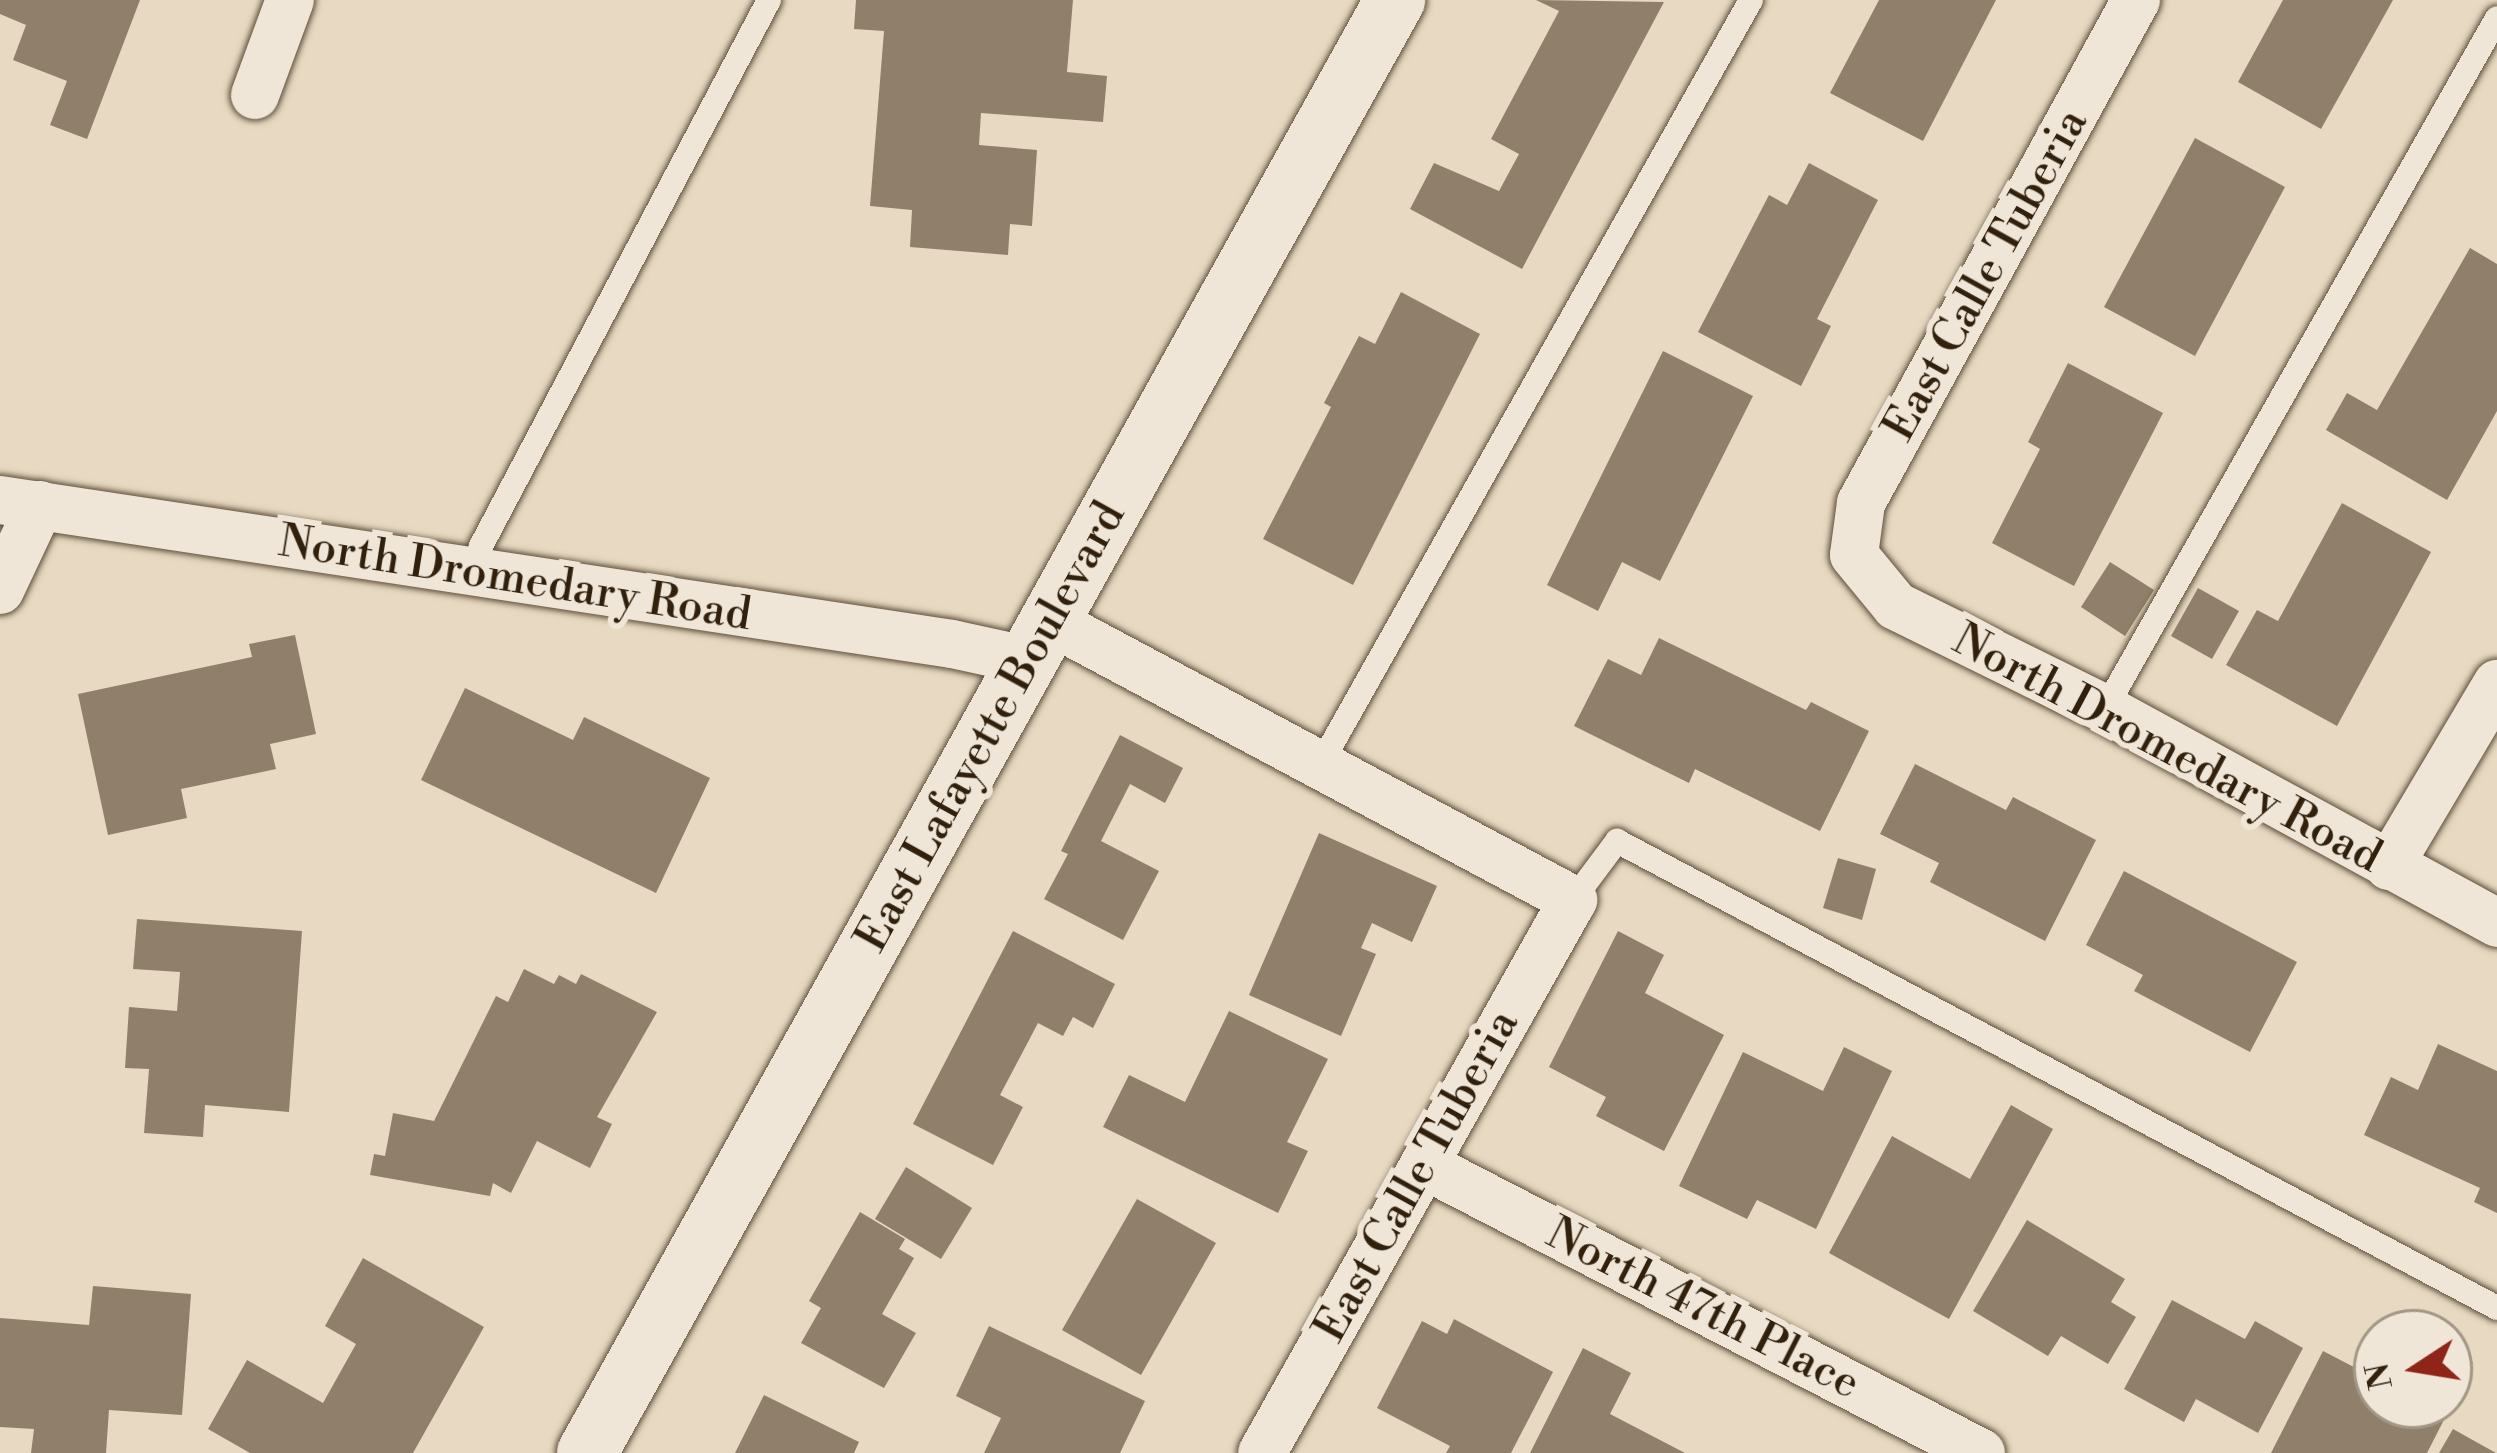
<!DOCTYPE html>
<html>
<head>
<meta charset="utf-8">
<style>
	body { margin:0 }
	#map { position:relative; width:2497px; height:1453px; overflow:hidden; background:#e8d9c2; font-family:"Libre Bodoni",serif }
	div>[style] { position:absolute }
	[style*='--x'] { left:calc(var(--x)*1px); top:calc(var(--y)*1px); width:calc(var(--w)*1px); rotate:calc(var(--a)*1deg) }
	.building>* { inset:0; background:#90806b }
	.roads { filter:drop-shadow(0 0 3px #5e4e3a) drop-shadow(0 0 3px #5e4e3a) }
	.service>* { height:24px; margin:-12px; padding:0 12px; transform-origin:12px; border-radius:12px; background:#f0e6d7 }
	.minor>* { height:48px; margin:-24px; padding:0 24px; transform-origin:24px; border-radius:24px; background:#f0e6d7 }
	.tertiary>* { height:60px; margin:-30px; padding:0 30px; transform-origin:30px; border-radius:30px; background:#f0e6d7 }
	span { translate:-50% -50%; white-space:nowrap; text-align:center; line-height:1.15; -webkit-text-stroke:12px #f0e6d7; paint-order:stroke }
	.street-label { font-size:45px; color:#30200c }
	.north { position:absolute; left:2353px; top:1309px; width:120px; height:120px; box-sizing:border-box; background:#f0e6d7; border:3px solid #a39786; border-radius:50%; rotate:258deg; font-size:33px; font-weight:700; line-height:48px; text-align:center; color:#30200c }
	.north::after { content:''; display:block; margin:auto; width:42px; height:54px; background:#8f2418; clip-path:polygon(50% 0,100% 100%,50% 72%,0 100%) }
</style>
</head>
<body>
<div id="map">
	<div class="building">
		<i style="clip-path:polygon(0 0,140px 0,87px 139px,50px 125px,67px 81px,13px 60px,26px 25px,0 14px)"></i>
		<i style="clip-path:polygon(856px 0,1073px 0,1067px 72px,1107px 76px,1103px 122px,981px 113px,979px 145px,1037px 150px,1032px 226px,1010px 224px,1008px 255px,910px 247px,912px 210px,870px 206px,884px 31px,854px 29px)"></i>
		<i style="clip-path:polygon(1536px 0,1664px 2px,1522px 269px,1410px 209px,1434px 163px,1499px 191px,1519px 154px,1491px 139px,1559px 11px)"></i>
		<i style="clip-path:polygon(1879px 0,1996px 0,1923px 141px,1830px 93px)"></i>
		<i style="clip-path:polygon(2283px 0,2393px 0,2321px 129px,2238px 82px)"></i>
		<i style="clip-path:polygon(2195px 138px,2285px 187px,2195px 356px,2104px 307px)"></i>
		<i style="clip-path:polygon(1809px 163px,1878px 200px,1817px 319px,1831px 326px,1801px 386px,1698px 332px,1769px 195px,1787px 205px)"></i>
		<i style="clip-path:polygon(2470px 248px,2497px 264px,2497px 411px,2447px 500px,2326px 430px,2347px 393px,2377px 410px)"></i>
		<i style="clip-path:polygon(1401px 292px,1480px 334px,1353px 585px,1263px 539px,1331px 407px,1324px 403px,1359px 336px,1375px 344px)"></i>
		<i style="clip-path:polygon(1663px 351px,1753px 396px,1660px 581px,1622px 562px,1598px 611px,1547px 585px)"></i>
		<i style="clip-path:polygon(2068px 363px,2163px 413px,2074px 586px,1992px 543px,2040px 449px,2028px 442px)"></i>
		<i style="clip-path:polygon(2342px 503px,2431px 552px,2337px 726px,2226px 665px,2257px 610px,2278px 621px)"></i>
		<i style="clip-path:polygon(2110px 562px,2154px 590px,2125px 636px,2081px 607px)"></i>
		<i style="clip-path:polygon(2198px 588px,2239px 611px,2212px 659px,2171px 636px)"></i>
		<i style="clip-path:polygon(295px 635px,316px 734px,270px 744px,276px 769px,181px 789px,187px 818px,108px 835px,78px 694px,252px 657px,249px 644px)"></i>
		<i style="clip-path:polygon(1659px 638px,1806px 710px,1811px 702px,1869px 731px,1820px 831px,1695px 769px,1689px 783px,1574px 726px,1608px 659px,1641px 675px)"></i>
		<i style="clip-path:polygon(465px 688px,573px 740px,584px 717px,710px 778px,656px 893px,421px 780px)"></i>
		<i style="clip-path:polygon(1120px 735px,1183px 768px,1165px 803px,1130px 784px,1101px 841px,1159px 871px,1123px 940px,1044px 899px,1068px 854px,1061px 851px)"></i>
		<i style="clip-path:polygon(1915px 764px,2006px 810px,2013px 797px,2096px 840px,2045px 941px,1930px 882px,1939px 863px,1880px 834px)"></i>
		<i style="clip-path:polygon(1319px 833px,1437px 886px,1412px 942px,1372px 923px,1361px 948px,1376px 954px,1341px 1036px,1249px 995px)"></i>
		<i style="clip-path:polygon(1838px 858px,1876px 869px,1862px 920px,1823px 908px)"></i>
		<i style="clip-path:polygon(2124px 871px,2297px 962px,2250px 1052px,2134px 991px,2143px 975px,2086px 945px)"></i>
		<i style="clip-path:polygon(137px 919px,302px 931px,289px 1112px,205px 1105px,203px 1137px,144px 1133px,149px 1069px,125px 1068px,129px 1007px,177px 1011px,180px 972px,133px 969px)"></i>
		<i style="clip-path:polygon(1013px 931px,1115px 984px,1093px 1028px,1073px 1017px,1063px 1036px,1038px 1023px,1000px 1095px,1023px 1107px,993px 1165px,913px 1124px)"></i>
		<i style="clip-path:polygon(1618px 931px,1664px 955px,1645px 993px,1724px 1035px,1664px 1151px,1596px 1116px,1606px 1097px,1549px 1067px)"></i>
		<i style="clip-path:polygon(524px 969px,554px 984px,559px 975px,576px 984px,581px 974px,657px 1012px,597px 1117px,612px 1124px,590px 1168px,537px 1141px,511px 1193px,493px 1183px,490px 1196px,370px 1175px,374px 1154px,385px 1156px,393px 1113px,434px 1121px,496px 996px,508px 1002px)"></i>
		<i style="clip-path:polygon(1229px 1011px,1328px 1059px,1287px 1142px,1308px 1151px,1278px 1213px,1103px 1127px,1129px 1075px,1185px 1102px)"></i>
		<i style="clip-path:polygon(2438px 1044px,2497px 1071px,2497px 1213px,2474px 1202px,2480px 1188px,2364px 1135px,2391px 1077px,2418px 1090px)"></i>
		<i style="clip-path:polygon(1844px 1047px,1892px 1071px,1816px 1229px,1757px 1200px,1747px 1219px,1679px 1186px,1743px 1052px,1823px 1091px)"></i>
		<i style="clip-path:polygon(2011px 1105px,2053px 1129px,1949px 1319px,1829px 1253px,1892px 1136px,1970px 1179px)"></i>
		<i style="clip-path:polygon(906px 1167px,972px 1208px,941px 1259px,875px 1219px)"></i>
		<i style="clip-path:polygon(1137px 1199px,1216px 1243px,1141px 1375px,1062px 1330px)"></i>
		<i style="clip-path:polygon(860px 1212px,905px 1239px,899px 1249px,914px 1258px,882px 1314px,916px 1333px,884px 1388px,801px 1343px,821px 1308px,809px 1301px)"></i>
		<i style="clip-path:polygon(2027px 1220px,2125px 1279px,2111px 1302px,2136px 1317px,2108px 1364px,2061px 1336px,2048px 1356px,1973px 1311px)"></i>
		<i style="clip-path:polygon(363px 1258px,484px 1327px,413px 1453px,250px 1453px,208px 1429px,247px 1360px,323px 1403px,356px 1344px,325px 1326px)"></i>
		<i style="clip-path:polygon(93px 1286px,191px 1294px,182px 1415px,109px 1410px,106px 1453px,31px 1453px,34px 1429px,0 1427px,0 1318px,89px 1325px)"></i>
		<i style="clip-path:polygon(2172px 1300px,2245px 1339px,2255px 1321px,2303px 1348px,2258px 1433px,2196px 1399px,2184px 1422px,2124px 1389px)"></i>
		<i style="clip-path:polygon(1454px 1319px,1553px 1372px,1511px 1453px,1446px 1453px,1450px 1446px,1377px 1408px,1422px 1321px,1447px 1334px)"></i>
		<i style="clip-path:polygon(989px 1326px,1145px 1401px,1120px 1453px,984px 1453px,1001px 1418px,956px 1396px)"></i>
		<i style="clip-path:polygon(1583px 1348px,1631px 1373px,1610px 1414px,1685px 1453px,1530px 1453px)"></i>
		<i style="clip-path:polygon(2323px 1351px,2377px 1379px,2377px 1405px,2449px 1405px,2449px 1351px,2473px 1363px,2427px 1453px,2271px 1453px)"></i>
		<i style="clip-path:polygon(764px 1395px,859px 1442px,854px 1453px,735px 1453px)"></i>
		<i style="clip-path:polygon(2453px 1429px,2496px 1453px,2439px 1453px)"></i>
	</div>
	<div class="roads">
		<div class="service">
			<i style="--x:473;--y:574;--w:29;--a:-74"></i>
			<i style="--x:481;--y:546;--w:617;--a:-62.19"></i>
			<i style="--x:2105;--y:709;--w:794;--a:-60.43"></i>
			<i style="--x:1319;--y:767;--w:880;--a:-60.61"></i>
			<i style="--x:1573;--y:900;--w:74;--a:-53.3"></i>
			<i style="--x:1617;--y:841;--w:996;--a:27.95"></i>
		</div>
		<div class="minor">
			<i style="--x:2136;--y:0;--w:573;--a:118.67"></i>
			<i style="--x:1861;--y:503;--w:52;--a:97.7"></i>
			<i style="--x:1854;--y:555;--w:66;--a:50.5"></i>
			<i style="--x:1896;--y:606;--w:233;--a:26.2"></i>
			<i style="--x:2105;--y:709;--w:447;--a:28.6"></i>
			<i style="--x:255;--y:95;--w:101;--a:-69.8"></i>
			<i style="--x:0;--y:500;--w:963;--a:8.6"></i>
			<i style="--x:952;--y:644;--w:80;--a:12.3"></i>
			<i style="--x:0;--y:590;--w:94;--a:-64.8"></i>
			<i style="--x:1050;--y:621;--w:593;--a:28.08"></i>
			<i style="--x:1573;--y:900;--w:634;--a:119.35"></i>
			<i style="--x:2389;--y:866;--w:212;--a:-59.3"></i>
			<i style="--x:1424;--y:1165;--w:627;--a:27.34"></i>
		</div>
		<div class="tertiary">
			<i style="--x:587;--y:1453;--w:1663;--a:-60.92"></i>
		</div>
	</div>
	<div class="street-label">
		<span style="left:1986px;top:275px;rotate:-61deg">East Calle Tuberia</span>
		<span style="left:515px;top:579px;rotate:9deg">North Dromedary Road</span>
		<span style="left:991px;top:727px;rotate:-61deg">East Lafayette Boulevard</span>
		<span style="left:2167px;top:749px;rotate:28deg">North Dromedary Road</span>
		<span style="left:1417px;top:1176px;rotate:-61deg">East Calle Tuberia</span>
		<span style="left:1703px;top:1309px;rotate:27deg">North 47th Place</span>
	</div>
	<div class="north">N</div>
</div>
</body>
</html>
